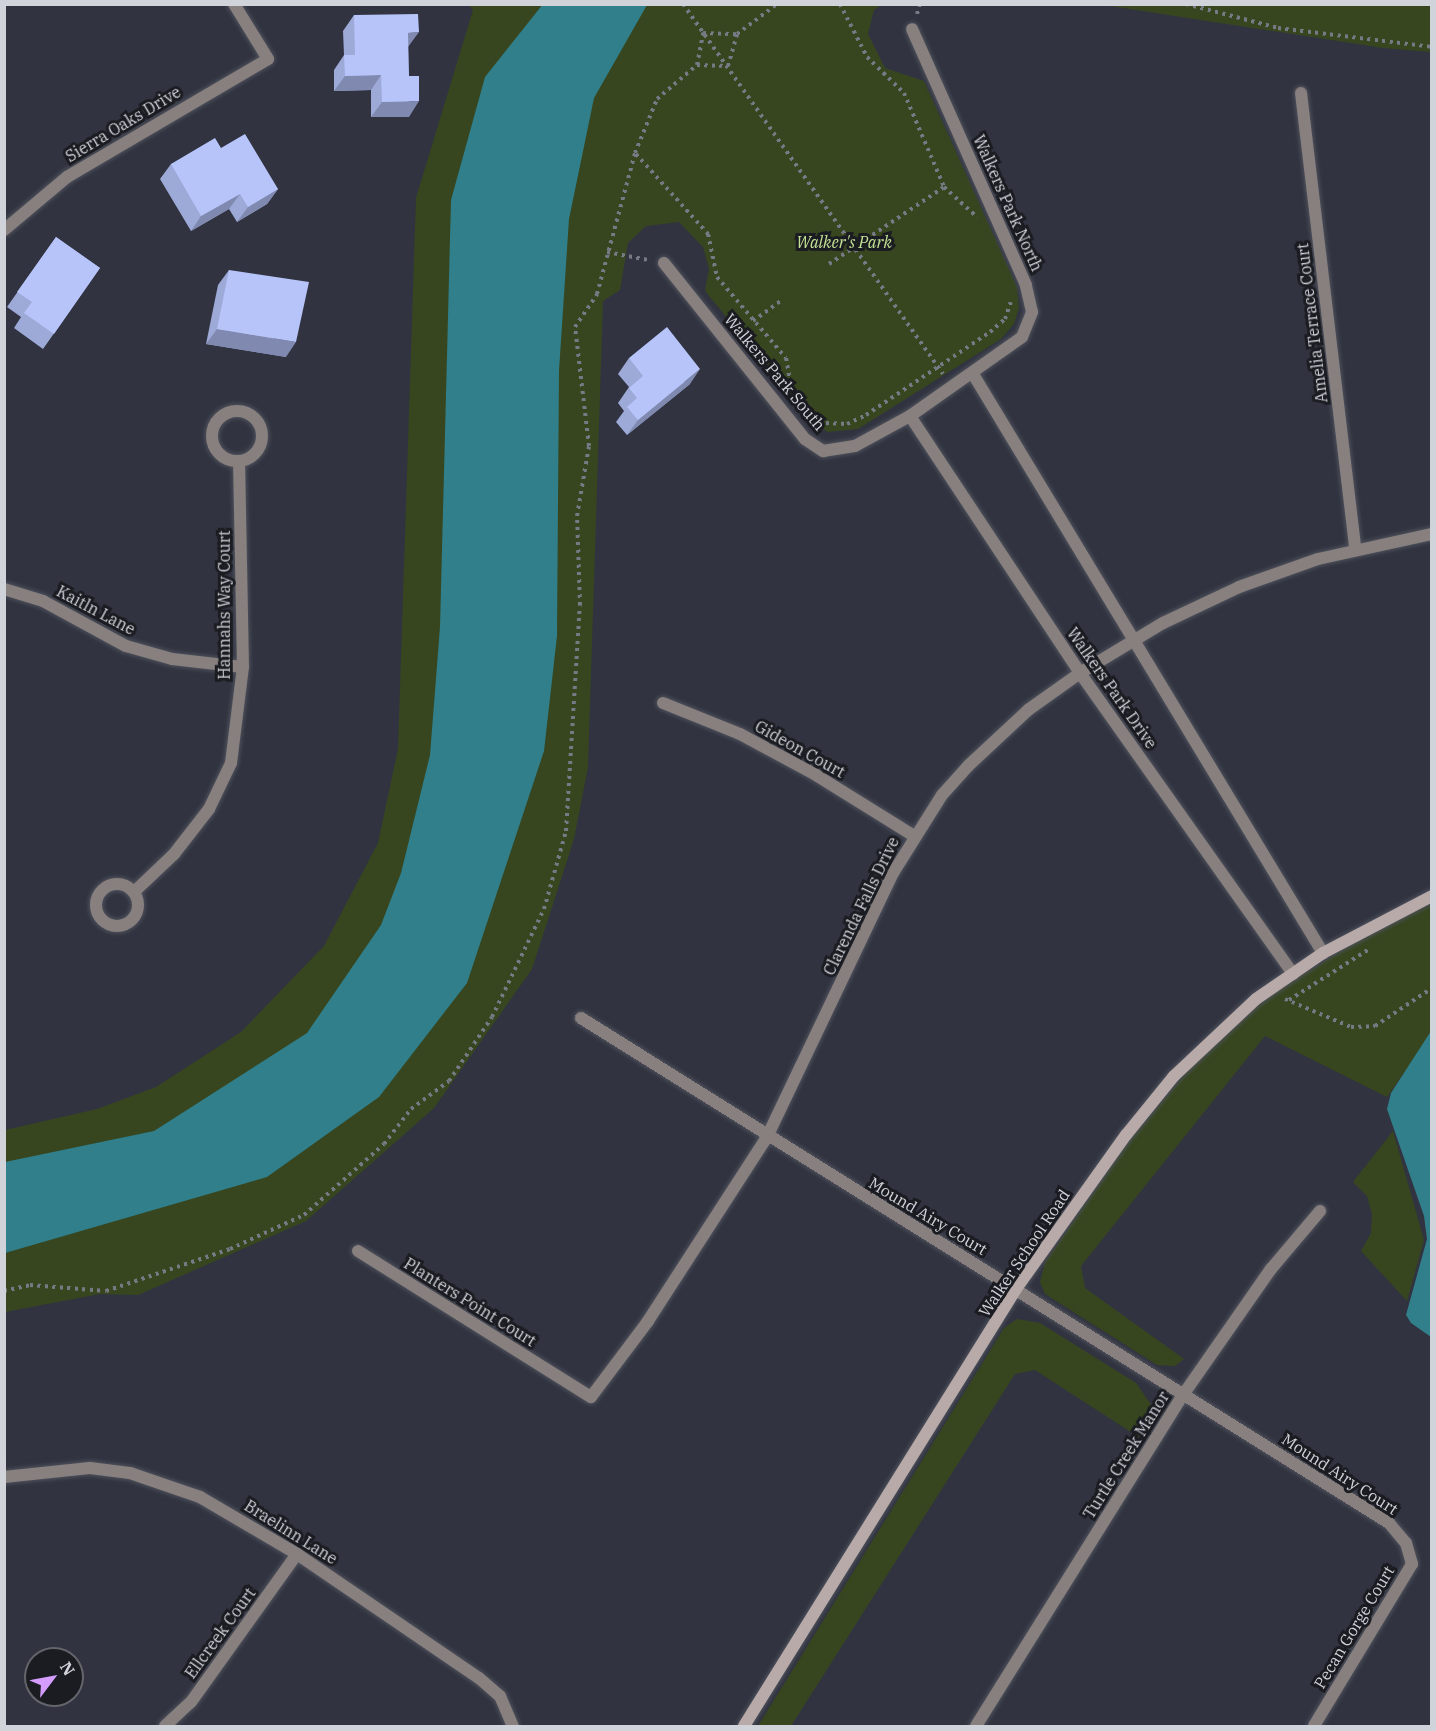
<!DOCTYPE html>
<html>
<head>
<meta charset="utf-8">
<style>
	body { margin:0 }
	#map { position:relative; width:1436px; height:1731px; overflow:hidden; background:#313440; font-family:"IBM Plex Serif",serif }
	div>[style] { position:absolute }
	[style*='--x'] { left:calc(var(--x)*1px); top:calc(var(--y)*1px); width:calc(var(--w)*1px); rotate:calc(var(--a)*1deg) }
	.green>* { inset:0; background:#37461f }
	.water>* { inset:0; background:#307f8b }
	.path>* { height:4px; margin-top:-2px; transform-origin:0; background:repeating-linear-gradient(90deg,#777a84 0 3px,transparent 0 7.5px) }
	.roads { filter:drop-shadow(0 0 2px #4e515c) drop-shadow(0 0 2px #4e515c) }
	.street>* { height:12px; margin:-6px; padding:0 6px; transform-origin:6px; border-radius:6px; background:#88807e }
	.street>.ring { margin:-6px; padding:0; box-sizing:content-box; background:none; border:12px solid #88807e; border-radius:50% }
	.secondary>* { height:12px; margin:-6px; padding:0 6px; transform-origin:6px; border-radius:6px; background:#b7aaa8 }
	.wall>* { inset:0; background:#9da9d7 }
	.shaded-wall>* { inset:0; background:#8089af }
	.building>* { inset:0; background:#b7c4fa }
	span { translate:-50% -50%; white-space:nowrap; text-align:center; line-height:1.15; -webkit-text-stroke:6px #1a1c21; paint-order:stroke }
	.street-label { font-size:16px; color:#d1d3db }
	.park-label { font-size:16px; color:#c3e294; font-style:italic }
	.frame { position:absolute; inset:0; border:6px solid #d1d3db; pointer-events:none }
	.north { position:absolute; left:24px; top:1647px; width:60px; height:60px; box-sizing:border-box; background:#1a1c21; border:2px solid #63656b; border-radius:50%; rotate:58deg; font-size:16px; font-weight:700; line-height:24px; text-align:center; color:#d1d3db }
	.north::after { content:''; display:block; margin:auto; width:21px; height:27px; background:#d49cfc; clip-path:polygon(50% 0,100% 100%,50% 72%,0 100%) }
</style>
</head>
<body>
<div id="map">
	<div class="green">
		<i style="clip-path:polygon(469px 5px,881px 5px,874px 10px,868px 34px,885px 68px,924px 81px,1017px 287px,1019px 308px,1014px 324px,1001px 339px,858px 429px,828px 432px,814px 424px,705px 291px,709px 269px,703px 247px,679px 222px,646px 226px,628px 243px,620px 290px,603px 301px,588px 767px,574px 839px,532px 969px,434px 1108px,306px 1221px,138px 1295px,100px 1294px,5px 1312px,5px 1130px,97px 1109px,156px 1087px,241px 1032px,324px 946px,378px 843px,398px 749px,416px 198px,473px 10px)"></i>
		<i style="clip-path:polygon(1104px 5px,1431px 5px,1431px 52px,1383px 48px)"></i>
		<i style="clip-path:polygon(1431px 903px,1431px 1035px,1387px 1097px,1265px 1036px,1081px 1266px,1085px 1288px,1184px 1359px,1175px 1366px,1157px 1365px,1045px 1294px,1040px 1282px,1045px 1262px,1129px 1141px,1194px 1063px,1241px 1016px,1273px 993px,1391px 920px)"></i>
		<i style="clip-path:polygon(1393px 1131px,1424px 1240px,1407px 1301px,1361px 1251px,1371px 1233px,1372px 1214px,1367px 1196px,1353px 1182px)"></i>
		<i style="clip-path:polygon(1017px 1319px,1040px 1323px,1136px 1383px,1152px 1406px,1140px 1438px,1035px 1370px,1015px 1374px,791px 1726px,758px 1726px,1004px 1328px)"></i>
	</div>
	<div class="water">
		<i style="clip-path:polygon(543px 4px,647px 5px,594px 98px,569px 219px,559px 371px,557px 636px,544px 751px,467px 983px,379px 1097px,267px 1177px,5px 1253px,5px 1162px,154px 1131px,307px 1033px,381px 925px,401px 873px,430px 755px,440px 627px,451px 200px,485px 77px)"></i>
		<i style="clip-path:polygon(1431px 1031px,1432px 1337px,1431px 1337px,1411px 1323px,1406px 1315px,1427px 1239px,1424px 1216px,1387px 1109px,1391px 1093px)"></i>
	</div>
	<div class="path">
		<i style="--x:683;--y:4;--w:452;--a:54.9"></i>
		<i style="--x:840;--y:4;--w:59;--a:63"></i>
		<i style="--x:867;--y:57;--w:52;--a:44.2"></i>
		<i style="--x:904;--y:93;--w:102;--a:66.9"></i>
		<i style="--x:944;--y:187;--w:45;--a:42.3"></i>
		<i style="--x:1186;--y:4;--w:95;--a:14.6"></i>
		<i style="--x:1278;--y:28;--w:155;--a:7"></i>
		<i style="--x:917;--y:14;--w:10;--a:-73"></i>
		<i style="--x:697;--y:65;--w:33;--a:-79"></i>
		<i style="--x:703;--y:33;--w:34;--a:2"></i>
		<i style="--x:737;--y:34;--w:50;--a:-36.9"></i>
		<i style="--x:636;--y:154;--w:108;--a:48"></i>
		<i style="--x:708;--y:234;--w:44;--a:78.2"></i>
		<i style="--x:717;--y:277;--w:106;--a:49.6"></i>
		<i style="--x:786;--y:358;--w:27;--a:80"></i>
		<i style="--x:791;--y:385;--w:39;--a:52"></i>
		<i style="--x:815;--y:416;--w:13;--a:32"></i>
		<i style="--x:826;--y:423;--w:21;--a:3"></i>
		<i style="--x:847;--y:424;--w:21;--a:-25"></i>
		<i style="--x:866;--y:415;--w:149;--a:-33.8"></i>
		<i style="--x:990;--y:332;--w:20;--a:-41"></i>
		<i style="--x:1005;--y:319;--w:18;--a:-71"></i>
		<i style="--x:607;--y:252;--w:42;--a:11"></i>
		<i style="--x:829;--y:264;--w:138;--a:-33.8"></i>
		<i style="--x:753;--y:321;--w:37;--a:-36"></i>
		<i style="--x:1285;--y:999;--w:72;--a:23"></i>
		<i style="--x:1351;--y:1027;--w:24;--a:-2"></i>
		<i style="--x:1375;--y:1026;--w:69;--a:-33.7"></i>
		<i style="--x:1289;--y:1000;--w:97;--a:-32.4"></i>
		<i style="--x:4;--y:1291;--w:27;--a:-13"></i>
		<i style="--x:30;--y:1285;--w:76;--a:4.5"></i>
		<i style="--x:106;--y:1291;--w:131;--a:-18.7"></i>
		<i style="--x:230;--y:1249;--w:81;--a:-24.7"></i>
		<i style="--x:304;--y:1215;--w:107;--a:-41.6"></i>
		<i style="--x:384;--y:1144;--w:44;--a:-52.4"></i>
		<i style="--x:411;--y:1109;--w:47;--a:-36.4"></i>
		<i style="--x:449;--y:1081;--w:77;--a:-56.1"></i>
		<i style="--x:492;--y:1017;--w:120;--a:-64.3"></i>
		<i style="--x:544;--y:909;--w:81;--a:-74.2"></i>
		<i style="--x:566;--y:831;--w:226;--a:-86.5"></i>
		<i style="--x:580;--y:605;--w:89;--a:-91.9"></i>
		<i style="--x:577;--y:516;--w:71;--a:-80.3"></i>
		<i style="--x:589;--y:446;--w:120;--a:-96.7"></i>
		<i style="--x:575;--y:327;--w:40;--a:-56"></i>
		<i style="--x:597;--y:294;--w:146;--a:-74.9"></i>
		<i style="--x:635;--y:153;--w:58;--a:-67.8"></i>
		<i style="--x:657;--y:99;--w:52;--a:-40.4"></i>
		<i style="--x:697;--y:65;--w:31;--a:2"></i>
		<i style="--x:728;--y:66;--w:33;--a:-74"></i>
	</div>
	<div class="roads">
		<div class="street">
			<i style="--x:1301;--y:93;--w:459;--a:83.2"></i>
			<i style="--x:4;--y:230;--w:82;--a:-40.1"></i>
			<i style="--x:67;--y:177;--w:233;--a:-30.4"></i>
			<i style="--x:268;--y:59;--w:65;--a:-121.7"></i>
			<i style="--x:664;--y:263;--w:226;--a:51.3"></i>
			<i style="--x:805;--y:439;--w:22;--a:34"></i>
			<i style="--x:823;--y:451;--w:32;--a:-9"></i>
			<i style="--x:855;--y:446;--w:63;--a:-28.6"></i>
			<i style="--x:910;--y:416;--w:137;--a:-35.2"></i>
			<i style="--x:1022;--y:337;--w:27;--a:-68"></i>
			<i style="--x:1032;--y:312;--w:28;--a:-103"></i>
			<i style="--x:1026;--y:285;--w:280;--a:-114"></i>
			<i style="--x:973;--y:374;--w:677;--a:58.85"></i>
			<i class="ring" style="left:212px;top:411px;width:38px;height:38px"></i>
			<i style="--x:910;--y:416;--w:308;--a:56.5"></i>
			<i style="--x:1080;--y:673;--w:369;--a:54.7"></i>
			<i style="--x:4;--y:589;--w:41;--a:17.1"></i>
			<i style="--x:43;--y:601;--w:94;--a:28.5"></i>
			<i style="--x:126;--y:646;--w:48;--a:15.8"></i>
			<i style="--x:172;--y:659;--w:71;--a:6.4"></i>
			<i style="--x:663;--y:703;--w:83;--a:21.9"></i>
			<i style="--x:740;--y:734;--w:86;--a:28.3"></i>
			<i style="--x:816;--y:775;--w:115;--a:31.9"></i>
			<i class="ring" style="left:96px;top:884px;width:30px;height:30px"></i>
			<i style="--x:134;--y:892;--w:55;--a:-43.5"></i>
			<i style="--x:174;--y:854;--w:57;--a:-52.1"></i>
			<i style="--x:209;--y:809;--w:51;--a:-64.4"></i>
			<i style="--x:231;--y:763;--w:97;--a:-82.9"></i>
			<i style="--x:243;--y:667;--w:205;--a:-91.1"></i>
			<i style="--x:581;--y:1018;--w:953;--a:32.01"></i>
			<i style="--x:1389;--y:1523;--w:26;--a:50"></i>
			<i style="--x:1406;--y:1543;--w:22;--a:74"></i>
			<i style="--x:1412;--y:1564;--w:189;--a:121.2"></i>
			<i style="--x:358;--y:1251;--w:275;--a:32.1"></i>
			<i style="--x:591;--y:1397;--w:95;--a:-53.1"></i>
			<i style="--x:648;--y:1321;--w:219;--a:-57.1"></i>
			<i style="--x:767;--y:1137;--w:293;--a:-64.5"></i>
			<i style="--x:893;--y:873;--w:92;--a:-57.9"></i>
			<i style="--x:942;--y:795;--w:39;--a:-48"></i>
			<i style="--x:968;--y:766;--w:82;--a:-43"></i>
			<i style="--x:1028;--y:710;--w:64;--a:-35.4"></i>
			<i style="--x:1080;--y:673;--w:97;--a:-31.1"></i>
			<i style="--x:1163;--y:623;--w:84;--a:-25.3"></i>
			<i style="--x:1239;--y:587;--w:84;--a:-19.5"></i>
			<i style="--x:1318;--y:559;--w:117;--a:-12.4"></i>
			<i style="--x:4;--y:1477;--w:86;--a:-6"></i>
			<i style="--x:90;--y:1468;--w:40;--a:7.1"></i>
			<i style="--x:130;--y:1473;--w:74;--a:18.9"></i>
			<i style="--x:200;--y:1497;--w:113;--a:30.4"></i>
			<i style="--x:297;--y:1554;--w:220;--a:34.3"></i>
			<i style="--x:479;--y:1678;--w:28;--a:41"></i>
			<i style="--x:500;--y:1696;--w:33;--a:67"></i>
			<i style="--x:165;--y:1726;--w:35;--a:-43"></i>
			<i style="--x:191;--y:1702;--w:182;--a:-54.4"></i>
			<i style="--x:976;--y:1726;--w:390;--a:-58"></i>
			<i style="--x:1183;--y:1395;--w:154;--a:-55.1"></i>
			<i style="--x:1271;--y:1269;--w:76;--a:-49.8"></i>
		</div>
		<div class="secondary">
			<i style="--x:744;--y:1726;--w:515;--a:-58.1"></i>
			<i style="--x:1016;--y:1289;--w:189;--a:-54.5"></i>
			<i style="--x:1126;--y:1135;--w:76;--a:-50.9"></i>
			<i style="--x:1174;--y:1076;--w:112;--a:-43.2"></i>
			<i style="--x:1256;--y:999;--w:81;--a:-34.5"></i>
			<i style="--x:1323;--y:953;--w:123;--a:-27.6"></i>
		</div>
	</div>
	<div class="wall">
		<i style="clip-path:polygon(354px 15px,408px 47px,409px 117px,371px 117px,371px 90px,334px 91px,334px 70px,344px 55px,343px 31px)"></i>
		<i style="clip-path:polygon(221px 148px,278px 189px,267px 204px,237px 222px,229px 209px,191px 231px,160px 179px,171px 164px)"></i>
		<i style="clip-path:polygon(56px 237px,100px 268px,43px 349px,14px 328px,21px 317px,7px 307px)"></i>
		<i style="clip-path:polygon(229px 270px,286px 357px,206px 344px,218px 285px)"></i>
		<i style="clip-path:polygon(629px 358px,690px 384px,627px 435px,616px 422px,624px 411px,618px 403px,629px 387px,618px 374px)"></i>
	</div>
	<div class="shaded-wall">
		<i style="clip-path:polygon(419px 32px,408px 47px,408px 33px)"></i>
		<i style="clip-path:polygon(381px 75px,371px 90px,334px 91px,345px 76px)"></i>
		<i style="clip-path:polygon(419px 101px,409px 117px,371px 117px,382px 102px)"></i>
		<i style="clip-path:polygon(278px 189px,267px 204px,237px 222px,248px 207px)"></i>
		<i style="clip-path:polygon(240px 194px,229px 209px,191px 231px,201px 216px)"></i>
		<i style="clip-path:polygon(217px 329px,296px 342px,286px 357px,206px 344px)"></i>
		<i style="clip-path:polygon(700px 369px,690px 384px,627px 435px,638px 420px)"></i>
	</div>
	<div class="building">
		<i style="clip-path:polygon(418px 14px,419px 32px,408px 33px,409px 76px,419px 76px,419px 101px,382px 102px,381px 75px,345px 76px,344px 55px,355px 55px,354px 15px)"></i>
		<i style="clip-path:polygon(245px 134px,278px 189px,248px 207px,240px 194px,201px 216px,171px 164px,215px 138px,221px 148px)"></i>
		<i style="clip-path:polygon(56px 237px,100px 268px,54px 334px,24px 313px,32px 302px,17px 292px)"></i>
		<i style="clip-path:polygon(229px 270px,309px 282px,296px 342px,217px 329px)"></i>
		<i style="clip-path:polygon(667px 327px,700px 369px,638px 420px,627px 407px,637px 398px,629px 388px,643px 376px,629px 358px)"></i>
	</div>
	<div class="street-label">
		<span style="left:123px;top:124px;rotate:-31deg">Sierra Oaks Drive</span>
		<span style="left:1008px;top:203px;rotate:66deg">Walkers Park North</span>
		<span style="left:1312px;top:323px;rotate:-97deg">Amelia Terrace Court</span>
		<span style="left:775px;top:372px;rotate:50deg">Walkers Park South</span>
		<span style="left:224px;top:605px;rotate:-90deg">Hannahs Way Court</span>
		<span style="left:96px;top:610px;rotate:28deg">Kaitln Lane</span>
		<span style="left:1112px;top:688px;rotate:55deg">Walkers Park Drive</span>
		<span style="left:800px;top:749px;rotate:29deg">Gideon Court</span>
		<span style="left:861px;top:906px;rotate:-64deg">Clarenda Falls Drive</span>
		<span style="left:928px;top:1216px;rotate:31deg">Mound Airy Court</span>
		<span style="left:1024px;top:1253px;rotate:-56deg">Walker School Road</span>
		<span style="left:470px;top:1302px;rotate:32deg">Planters Point Court</span>
		<span style="left:1126px;top:1455px;rotate:-58deg">Turtle Creek Manor</span>
		<span style="left:1340px;top:1474px;rotate:33deg">Mound Airy Court</span>
		<span style="left:291px;top:1532px;rotate:32deg">Braelinn Lane</span>
		<span style="left:1354px;top:1627px;rotate:-59deg">Pecan Gorge Court</span>
		<span style="left:220px;top:1633px;rotate:-54deg">Ellcreek Court</span>
	</div>
	<div class="park-label">
		<span style="left:844px;top:242px">Walker's Park</span>
	</div>
	<div class="frame"></div>
	<div class="north">N</div>
</div>
</body>
</html>
